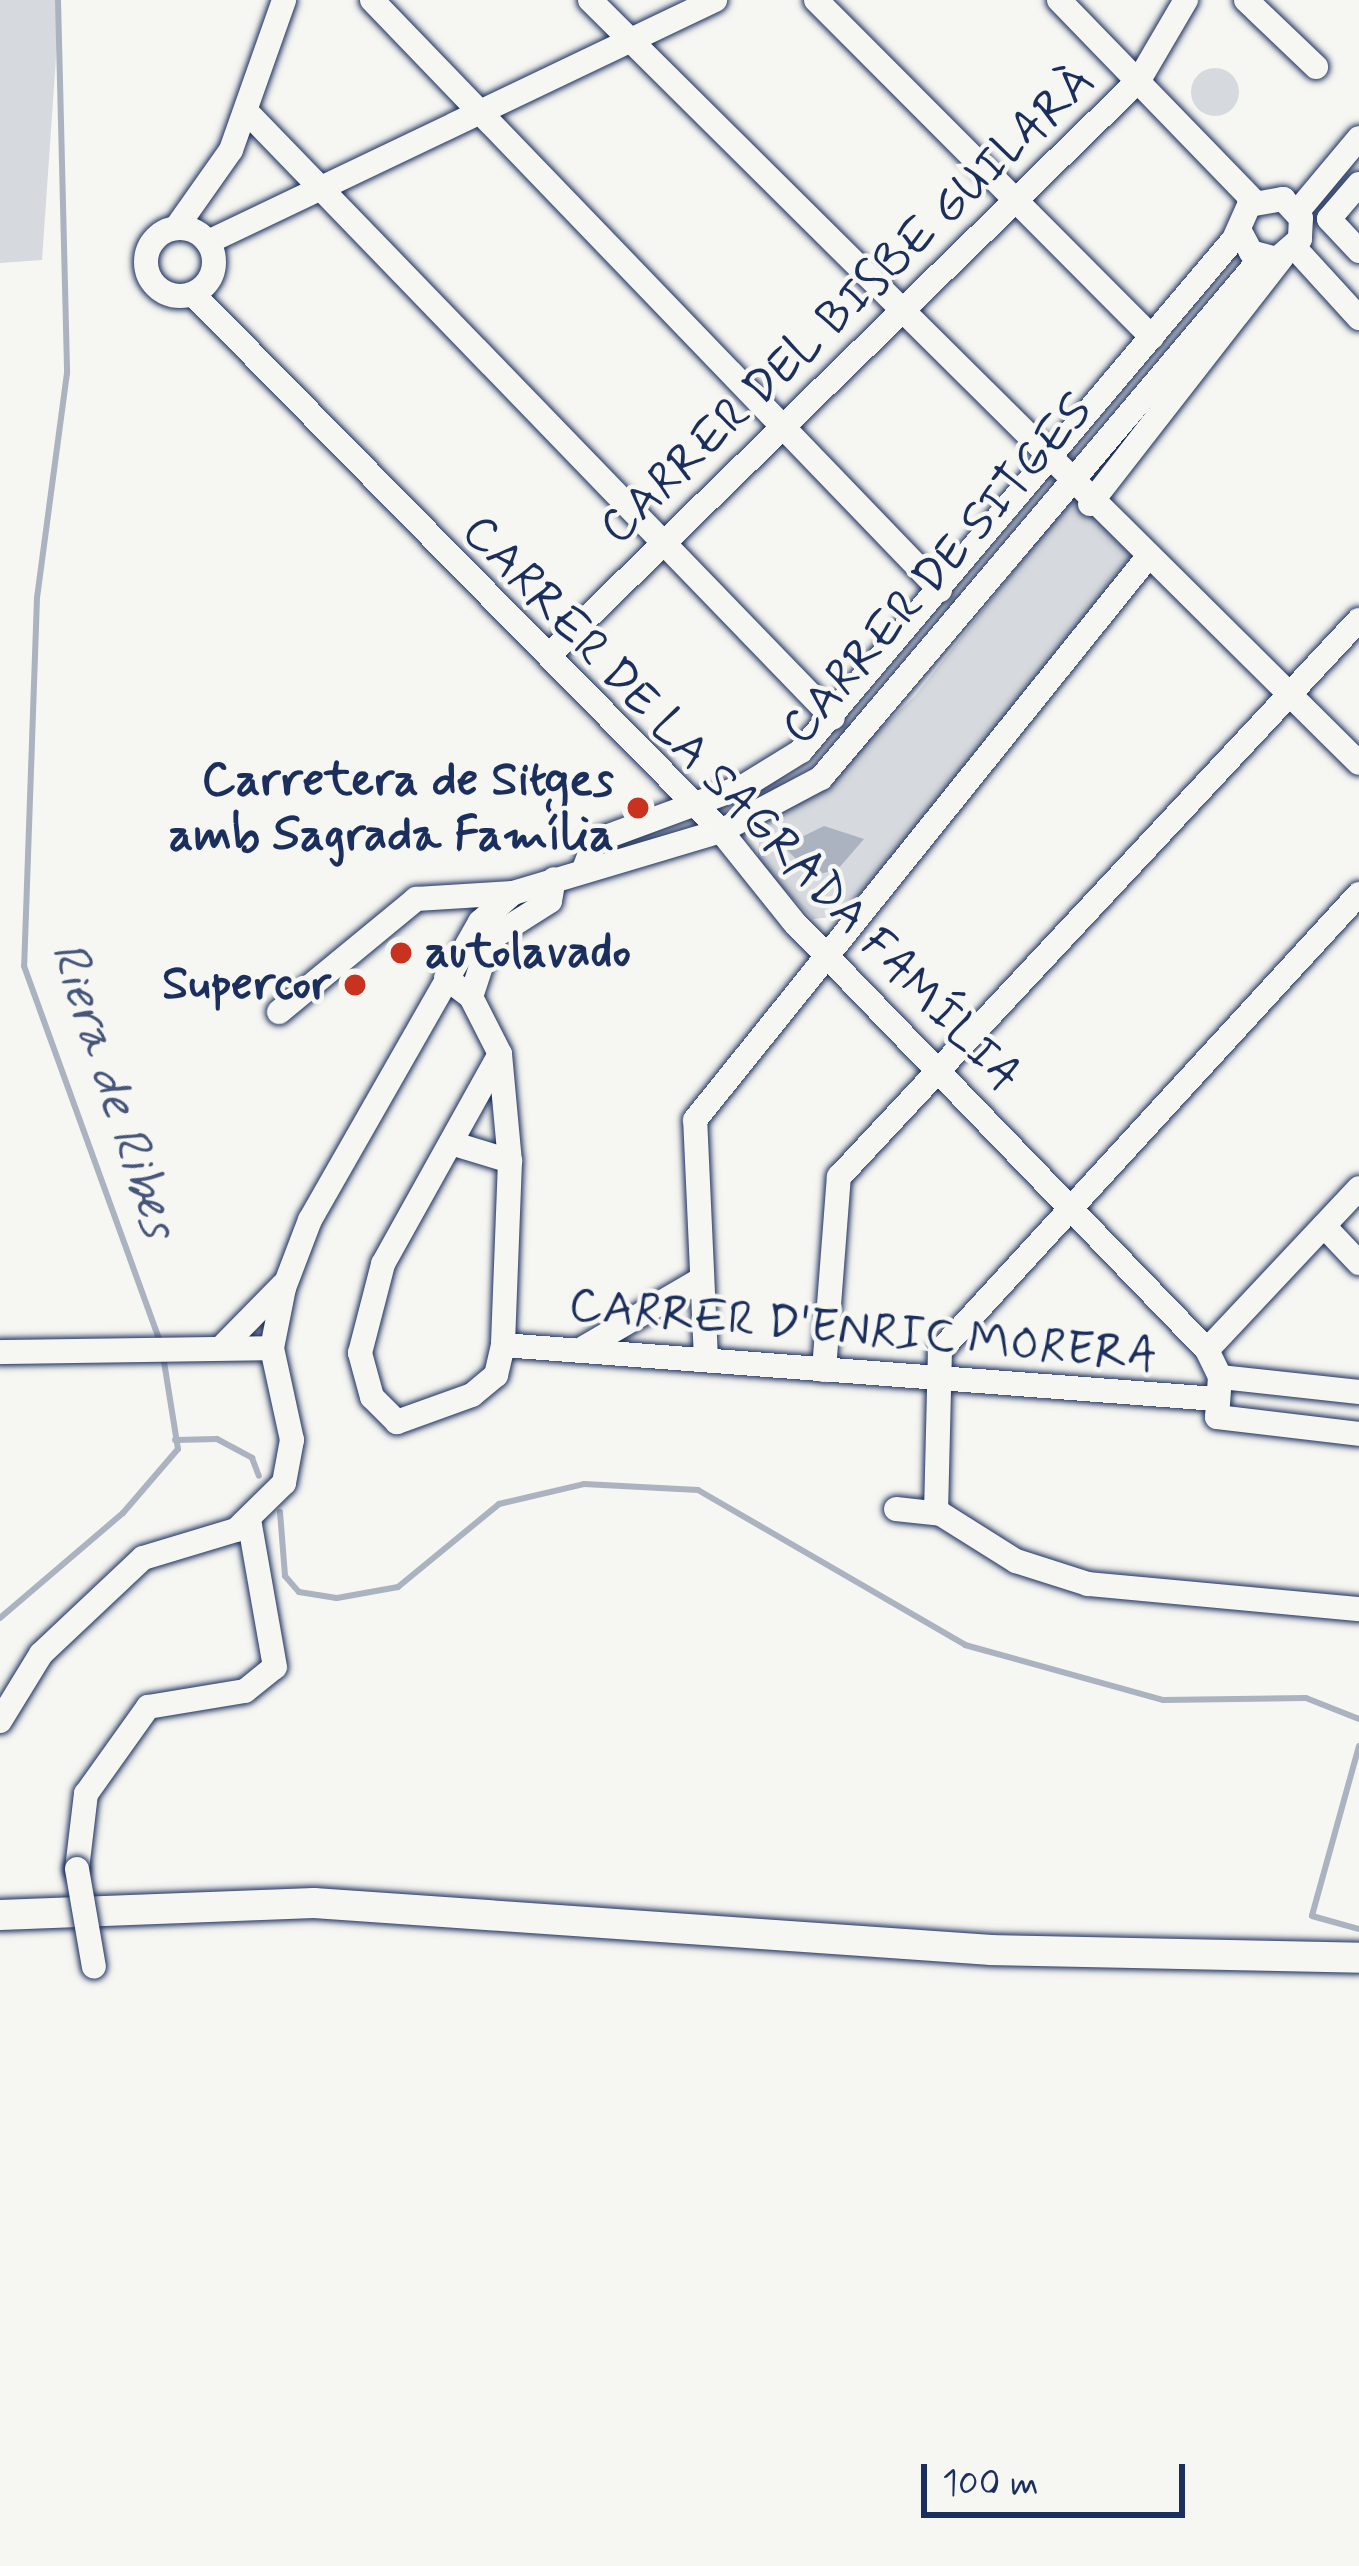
<!DOCTYPE html>
<html>
<head>
<meta charset="utf-8">
<style>
	body { margin:0 }
	#map { position:relative; width:1359px; height:2566px; overflow:hidden; background:#f6f6f2; font-family:Mynerve,sans-serif }
	div>[style] { position:absolute }
	[style*='--x'] { left:calc(var(--x)*1px); top:calc(var(--y)*1px); width:calc(var(--w)*1px); rotate:calc(var(--a)*1deg) }
	.green>* { inset:0; background:#d6d9dd }
	.round { border-radius:50% }
	.water>* { inset:0; background:#abb2c0 }
	.stream>* { height:6px; margin:-3px; padding:0 3px; transform-origin:3px; border-radius:3px; background:#abb2c0 }
	.roads { filter:drop-shadow(0 0 3px #1b2f5e) drop-shadow(0 0 3px #1b2f5e) }
	.minor>* { height:24px; margin:-12px; padding:0 12px; transform-origin:12px; border-radius:12px; background:#f6f6f2 }
	.minor>.ring { margin:-12px; padding:0; box-sizing:content-box; background:none; border:24px solid #f6f6f2; border-radius:50% }
	.major>* { height:30px; margin:-15px; padding:0 15px; transform-origin:15px; border-radius:15px; background:#f6f6f2 }
	.bridges { filter:drop-shadow(0 0 3px #1b2f5e) drop-shadow(0 0 3px #1b2f5e) }
	.minor-bridge>* { height:24px; margin:-12px; padding:0 12px; transform-origin:12px; border-radius:12px; background:#f6f6f2 }
	.dots>* { width:33px; height:33px; translate:-50% -50%; box-sizing:border-box; border:6px solid #f6f6f2; border-radius:50% }
	span { translate:-50% -50%; white-space:nowrap; text-align:center; line-height:1.15; -webkit-text-stroke:9px #f6f6f2; paint-order:stroke }
	.street-label { font-size:48px; color:#1b2f5e }
	.poi-label { font-size:48px; color:#1b2f5e; font-weight:700 }
	.right { translate:-100% -50%; text-align:right }
	.left { translate:0 -50%; text-align:left }
	.water-label { font-size:51px; color:#46567b; font-style:italic }
	.scale { position:absolute; left:921px; top:2464px; width:264px; height:54px; box-sizing:border-box; border:6px solid #1b2f5e; border-top:0; padding-left:15px; font-size:36px; line-height:42px; white-space:nowrap; color:#1b2f5e; -webkit-text-stroke:9px #f6f6f2; paint-order:stroke }
</style>
</head>
<body>
<div id="map">
	<div class="green">
		<i style="clip-path:polygon(0 0,60px 0,42px 260px,0 263px)"></i>
		<i class="round" style="left:1191px;top:68px;width:48px;height:48px"></i>
		<i style="clip-path:polygon(1073px 496px,1140px 558px,842px 916px,813px 919px,757px 862px,761px 824px,808px 797px,915px 696px)"></i>
	</div>
	<div class="water">
		<i style="clip-path:polygon(824px 826px,864px 839px,838px 869px,813px 876px,783px 846px)"></i>
	</div>
	<div class="stream">
		<i style="--x:58;--y:0;--w:373;--a:88.6"></i>
		<i style="--x:67;--y:373;--w:227;--a:97.6"></i>
		<i style="--x:37;--y:598;--w:368;--a:92"></i>
		<i style="--x:24;--y:966;--w:400;--a:70.1"></i>
		<i style="--x:175;--y:1440;--w:42;--a:-1.4"></i>
		<i style="--x:217;--y:1439;--w:40;--a:28"></i>
		<i style="--x:252;--y:1458;--w:19;--a:69"></i>
		<i style="--x:280;--y:1512;--w:64;--a:85.5"></i>
		<i style="--x:285;--y:1576;--w:21;--a:49"></i>
		<i style="--x:299;--y:1592;--w:38;--a:9"></i>
		<i style="--x:337;--y:1598;--w:62;--a:-10.2"></i>
		<i style="--x:398;--y:1587;--w:131;--a:-39.4"></i>
		<i style="--x:499;--y:1504;--w:87;--a:-13.2"></i>
		<i style="--x:584;--y:1484;--w:114;--a:3"></i>
		<i style="--x:698;--y:1490;--w:309;--a:30.1"></i>
		<i style="--x:965;--y:1645;--w:205;--a:15.5"></i>
		<i style="--x:1163;--y:1700;--w:143;--a:-0.8"></i>
		<i style="--x:1306;--y:1698;--w:57;--a:21.6"></i>
		<i style="--x:0;--y:1618;--w:162;--a:-40.5"></i>
		<i style="--x:123;--y:1513;--w:84;--a:-49.3"></i>
		<i style="--x:178;--y:1449;--w:95;--a:-99.1"></i>
		<i style="--x:1359;--y:1746;--w:176;--a:105.5"></i>
		<i style="--x:1312;--y:1916;--w:49;--a:15.5"></i>
	</div>
	<div class="roads">
		<div class="minor">
			<i style="--x:372;--y:0;--w:819;--a:46.09"></i>
			<i style="--x:590;--y:0;--w:1083;--a:44.78"></i>
			<i style="--x:816;--y:0;--w:476;--a:45.1"></i>
			<i style="--x:1059;--y:0;--w:280;--a:45.9"></i>
			<i style="--x:1246;--y:0;--w:97;--a:43.7"></i>
			<i style="--x:246;--y:111;--w:844;--a:45.96"></i>
			<i style="--x:1359;--y:184;--w:46;--a:130.6"></i>
			<i style="--x:1329;--y:219;--w:44;--a:46.8"></i>
			<i style="--x:1298;--y:211;--w:95;--a:-50.1"></i>
			<i style="--x:176;--y:228;--w:95;--a:-54.8"></i>
			<i style="--x:231;--y:150;--w:159;--a:-70.5"></i>
			<i class="ring" style="left:146px;top:228px;width:44px;height:44px"></i>
			<i style="--x:208;--y:242;--w:562;--a:-25.52"></i>
			<i style="--x:1295;--y:248;--w:95;--a:47.6"></i>
			<i style="--x:193;--y:294;--w:753;--a:45.48"></i>
			<i style="--x:721;--y:831;--w:117;--a:51.3"></i>
			<i style="--x:794;--y:922;--w:595;--a:46.02"></i>
			<i style="--x:1207;--y:1350;--w:30;--a:64"></i>
			<i style="--x:1090;--y:504;--w:313;--a:-52.1"></i>
			<i style="--x:549;--y:655;--w:824;--a:-44.26"></i>
			<i style="--x:1139;--y:80;--w:93;--a:-59.6"></i>
			<i style="--x:584;--y:869;--w:30;--a:-69"></i>
			<i style="--x:595;--y:841;--w:161;--a:-20.3"></i>
			<i style="--x:746;--y:785;--w:65;--a:-31.7"></i>
			<i style="--x:801;--y:751;--w:671;--a:-49.78"></i>
			<i style="--x:1234;--y:239;--w:37;--a:-66"></i>
			<i style="--x:1249;--y:205;--w:35;--a:-10"></i>
			<i style="--x:1283;--y:199;--w:26;--a:47"></i>
			<i style="--x:1301;--y:218;--w:21;--a:93"></i>
			<i style="--x:1300;--y:239;--w:30;--a:139"></i>
			<i style="--x:1277;--y:259;--w:27;--a:-165"></i>
			<i style="--x:1251;--y:252;--w:24;--a:-118"></i>
			<i style="--x:446;--y:978;--w:31;--a:37"></i>
			<i style="--x:471;--y:997;--w:64;--a:63"></i>
			<i style="--x:500;--y:1054;--w:107;--a:84.7"></i>
			<i style="--x:510;--y:1161;--w:184;--a:92.2"></i>
			<i style="--x:503;--y:1345;--w:31;--a:103"></i>
			<i style="--x:496;--y:1375;--w:31;--a:140"></i>
			<i style="--x:472;--y:1395;--w:80;--a:160.2"></i>
			<i style="--x:397;--y:1422;--w:35;--a:-135"></i>
			<i style="--x:372;--y:1397;--w:46;--a:-105.3"></i>
			<i style="--x:360;--y:1353;--w:92;--a:-75.5"></i>
			<i style="--x:383;--y:1264;--w:240;--a:-60.9"></i>
			<i style="--x:471;--y:997;--w:61;--a:-71.9"></i>
			<i style="--x:490;--y:939;--w:71;--a:-32.3"></i>
			<i style="--x:550;--y:901;--w:22;--a:-80"></i>
			<i style="--x:279;--y:1012;--w:178;--a:-39.5"></i>
			<i style="--x:416;--y:899;--w:97;--a:-3.5"></i>
			<i style="--x:451;--y:1143;--w:62;--a:17"></i>
			<i style="--x:1324;--y:1226;--w:51;--a:46.6"></i>
			<i style="--x:503;--y:1345;--w:716;--a:4.33"></i>
			<i style="--x:221;--y:1348;--w:88;--a:-45.5"></i>
			<i style="--x:580;--y:1350;--w:137;--a:-30.3"></i>
			<i style="--x:1207;--y:1350;--w:222;--a:-46.8"></i>
			<i style="--x:0;--y:1352;--w:272;--a:-0.8"></i>
			<i style="--x:706;--y:1359;--w:239;--a:-92.6"></i>
			<i style="--x:695;--y:1120;--w:721;--a:-51.19"></i>
			<i style="--x:824;--y:1370;--w:194;--a:-85.6"></i>
			<i style="--x:839;--y:1177;--w:762;--a:-46.97"></i>
			<i style="--x:1359;--y:1392;--w:140;--a:-173.8"></i>
			<i style="--x:1220;--y:1377;--w:40;--a:94.3"></i>
			<i style="--x:1217;--y:1417;--w:143;--a:6.8"></i>
			<i style="--x:896;--y:1509;--w:45;--a:6.3"></i>
			<i style="--x:941;--y:1514;--w:89;--a:32.1"></i>
			<i style="--x:1016;--y:1561;--w:76;--a:17.7"></i>
			<i style="--x:1088;--y:1584;--w:272;--a:5.3"></i>
			<i style="--x:936;--y:1513;--w:162;--a:-88.6"></i>
			<i style="--x:940;--y:1351;--w:620;--a:-47.48"></i>
			<i style="--x:0;--y:1721;--w:79;--a:-58.5"></i>
			<i style="--x:41;--y:1654;--w:140;--a:-43.3"></i>
			<i style="--x:143;--y:1558;--w:97;--a:-16.8"></i>
			<i style="--x:236;--y:1530;--w:67;--a:-44.4"></i>
			<i style="--x:284;--y:1483;--w:44;--a:-79.5"></i>
			<i style="--x:292;--y:1440;--w:94;--a:-102.3"></i>
			<i style="--x:272;--y:1348;--w:61;--a:-78.7"></i>
			<i style="--x:284;--y:1288;--w:73;--a:-69.1"></i>
			<i style="--x:310;--y:1220;--w:343;--a:-60.3"></i>
			<i style="--x:480;--y:922;--w:44;--a:-41.3"></i>
			<i style="--x:513;--y:893;--w:217;--a:-16.6"></i>
			<i style="--x:721;--y:831;--w:113;--a:-27.9"></i>
			<i style="--x:821;--y:778;--w:681;--a:-49.76"></i>
			<i style="--x:77;--y:1869;--w:76;--a:-83.2"></i>
			<i style="--x:86;--y:1794;--w:107;--a:-54.5"></i>
			<i style="--x:148;--y:1707;--w:98;--a:-9.4"></i>
			<i style="--x:245;--y:1691;--w:38;--a:-39"></i>
			<i style="--x:275;--y:1667;--w:149;--a:-100"></i>
		</div>
		<div class="major">
			<i style="--x:0;--y:1915;--w:314;--a:-2.2"></i>
			<i style="--x:314;--y:1903;--w:679;--a:3.97"></i>
			<i style="--x:991;--y:1950;--w:368;--a:1.2"></i>
		</div>
	</div>
	<div class="bridges">
		<div class="minor-bridge">
			<i style="--x:77;--y:1869;--w:99;--a:80.2"></i>
		</div>
	</div>
	<div class="dots">
		<i style="left:638px;top:808px;background:#c8321e"></i>
		<i style="left:401px;top:953px;background:#c8321e"></i>
		<i style="left:355px;top:985px;background:#c8321e"></i>
	</div>
	<div class="street-label">
		<span style="left:848px;top:305px;rotate:-44deg">CARRER DEL BISBE GUILARÀ</span>
		<span style="left:938px;top:570px;rotate:-49deg">CARRER DE SITGES</span>
		<span style="left:741px;top:804px;rotate:46deg">CARRER DE LA SAGRADA FAMÍLIA</span>
		<span style="left:863px;top:1331px;rotate:5deg">CARRER D'ENRIC MORERA</span>
	</div>
	<div class="poi-label">
		<span class="right" style="left:614px;top:808px">Carretera de Sitges<br>amb Sagrada Família</span>
		<span class="left" style="left:425px;top:953px">autolavado</span>
		<span class="right" style="left:331px;top:985px">Supercor</span>
	</div>
	<div class="water-label">
		<span style="left:112px;top:1090px;rotate:72deg">Riera de Ribes</span>
	</div>
	<div class="scale">100 m</div>
</div>
</body>
</html>
